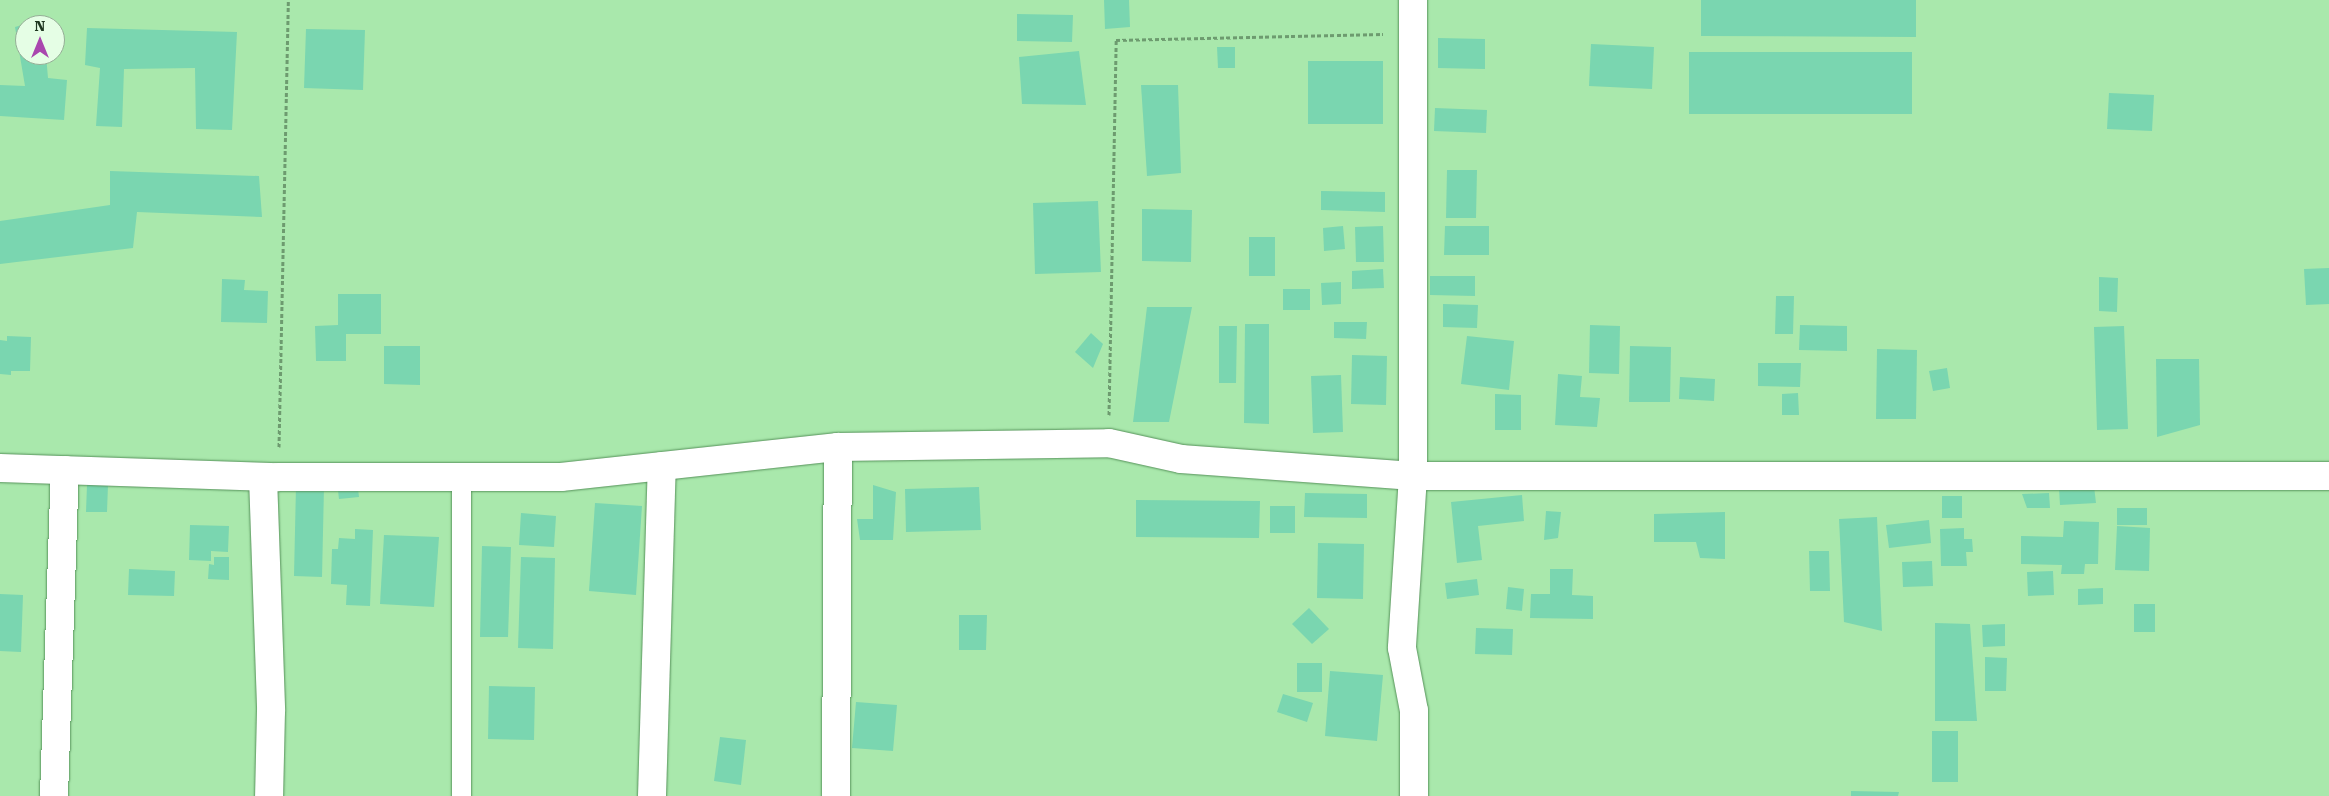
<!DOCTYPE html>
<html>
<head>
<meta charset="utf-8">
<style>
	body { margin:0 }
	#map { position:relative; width:2329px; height:796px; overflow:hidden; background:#a9e8ac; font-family:"Roboto Serif",serif }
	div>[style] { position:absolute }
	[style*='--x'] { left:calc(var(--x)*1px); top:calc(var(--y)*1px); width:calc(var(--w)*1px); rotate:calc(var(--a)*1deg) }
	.building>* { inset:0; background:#7ad6b0 }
	.path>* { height:3px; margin-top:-1.5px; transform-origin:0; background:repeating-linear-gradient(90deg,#6d9b6f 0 4px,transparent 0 6.5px) }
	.roads { filter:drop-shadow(0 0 1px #56925a) drop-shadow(0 0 1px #56925a) }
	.lane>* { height:19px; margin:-9.5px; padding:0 9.5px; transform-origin:9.5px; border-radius:9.5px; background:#fff }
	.street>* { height:28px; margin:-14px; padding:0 14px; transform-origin:14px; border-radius:14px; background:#fff }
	span { translate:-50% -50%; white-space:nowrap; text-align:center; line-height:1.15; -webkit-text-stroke:5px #e5fee5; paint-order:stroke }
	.north { position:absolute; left:15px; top:15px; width:50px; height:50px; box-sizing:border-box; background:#e5fee5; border:1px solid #95ae96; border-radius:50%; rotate:0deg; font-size:14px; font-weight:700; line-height:20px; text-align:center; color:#1e3720 }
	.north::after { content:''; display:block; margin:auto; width:18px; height:22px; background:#a947ae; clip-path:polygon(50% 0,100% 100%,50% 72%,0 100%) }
</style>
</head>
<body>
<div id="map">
	<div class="building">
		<i style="clip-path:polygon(1104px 0,1129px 0,1130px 27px,1105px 29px)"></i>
		<i style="clip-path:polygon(1701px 0,1916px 0,1916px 37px,1701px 36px)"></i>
		<i style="clip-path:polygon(1017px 14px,1073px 15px,1072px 42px,1017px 41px)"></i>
		<i style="clip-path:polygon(43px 19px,43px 25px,25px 25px,25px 55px,46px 55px,48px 78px,67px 80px,64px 120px,0 116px,0 85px,25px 86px,15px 27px)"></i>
		<i style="clip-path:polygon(87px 28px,237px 32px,232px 130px,196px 129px,195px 68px,124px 69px,122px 127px,96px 126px,100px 68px,85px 65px)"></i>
		<i style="clip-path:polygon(306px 29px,365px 30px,363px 90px,304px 88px)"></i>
		<i style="clip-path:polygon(1438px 38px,1485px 39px,1485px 69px,1438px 68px)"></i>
		<i style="clip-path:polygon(1591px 44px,1654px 47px,1652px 89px,1589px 86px)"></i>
		<i style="clip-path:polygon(1217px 47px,1235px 47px,1235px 68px,1218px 68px)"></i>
		<i style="clip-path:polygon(1079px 51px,1086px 105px,1022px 104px,1019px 57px)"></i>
		<i style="clip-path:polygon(1689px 52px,1912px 52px,1912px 114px,1689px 114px)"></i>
		<i style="clip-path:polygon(1308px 61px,1383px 61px,1383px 124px,1308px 124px)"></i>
		<i style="clip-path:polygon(1141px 85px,1178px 85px,1181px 173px,1147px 176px)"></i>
		<i style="clip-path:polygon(2109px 93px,2154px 95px,2152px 131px,2107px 129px)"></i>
		<i style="clip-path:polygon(1435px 108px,1487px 110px,1486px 133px,1434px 131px)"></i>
		<i style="clip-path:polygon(1447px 170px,1477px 170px,1476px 218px,1446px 218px)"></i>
		<i style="clip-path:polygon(110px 171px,259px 176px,262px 217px,137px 212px,133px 248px,0 264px,0 221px,110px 205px)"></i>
		<i style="clip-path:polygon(1321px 191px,1385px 192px,1385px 212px,1321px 210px)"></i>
		<i style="clip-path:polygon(1098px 201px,1101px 272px,1035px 274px,1033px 203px)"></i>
		<i style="clip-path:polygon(1142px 209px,1192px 210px,1191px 262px,1142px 261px)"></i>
		<i style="clip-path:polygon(1343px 226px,1345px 249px,1324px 251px,1323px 228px)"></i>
		<i style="clip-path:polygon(1383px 226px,1384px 262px,1356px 262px,1355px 227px)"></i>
		<i style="clip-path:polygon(1445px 226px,1489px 226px,1489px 255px,1444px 255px)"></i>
		<i style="clip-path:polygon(1249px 237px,1275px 237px,1275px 276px,1249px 276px)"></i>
		<i style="clip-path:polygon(2329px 268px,2329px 304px,2306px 305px,2304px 269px)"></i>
		<i style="clip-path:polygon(1383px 269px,1384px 288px,1352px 289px,1352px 271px)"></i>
		<i style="clip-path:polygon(1430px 276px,1475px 276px,1475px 296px,1430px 295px)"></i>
		<i style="clip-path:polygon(2099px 277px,2118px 278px,2117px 312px,2099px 311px)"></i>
		<i style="clip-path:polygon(222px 279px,245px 280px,244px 290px,268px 291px,267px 323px,221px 322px)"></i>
		<i style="clip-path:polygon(1341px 282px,1341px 304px,1322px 305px,1321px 283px)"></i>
		<i style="clip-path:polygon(1283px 289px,1310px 289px,1310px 310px,1283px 310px)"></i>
		<i style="clip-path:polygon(338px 294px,381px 294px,381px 334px,346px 334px,346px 361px,316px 361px,315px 326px,338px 325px)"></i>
		<i style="clip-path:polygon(1776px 296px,1794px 296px,1793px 334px,1775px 334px)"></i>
		<i style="clip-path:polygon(1443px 304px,1478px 305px,1477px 328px,1443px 327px)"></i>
		<i style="clip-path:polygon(1147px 307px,1192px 307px,1169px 422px,1133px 422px)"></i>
		<i style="clip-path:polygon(1334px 322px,1367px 322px,1366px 339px,1334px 338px)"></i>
		<i style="clip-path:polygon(1245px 324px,1269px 324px,1269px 424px,1244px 423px)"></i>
		<i style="clip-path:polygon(1590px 325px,1620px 326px,1619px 374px,1589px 373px)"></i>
		<i style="clip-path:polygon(1800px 325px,1847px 326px,1847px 351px,1799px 350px)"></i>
		<i style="clip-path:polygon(1219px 326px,1237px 326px,1236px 383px,1219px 383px)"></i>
		<i style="clip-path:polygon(2124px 326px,2128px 429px,2097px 430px,2094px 327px)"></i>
		<i style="clip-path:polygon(1091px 333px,1103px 344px,1093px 368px,1075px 352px)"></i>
		<i style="clip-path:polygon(7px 336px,31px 337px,30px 371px,11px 371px,11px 375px,0 374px,0 340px,7px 341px)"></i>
		<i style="clip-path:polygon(1467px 336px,1514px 341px,1509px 390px,1461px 384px)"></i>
		<i style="clip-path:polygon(384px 346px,420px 346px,420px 385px,384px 384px)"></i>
		<i style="clip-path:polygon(1630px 346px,1671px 347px,1670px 402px,1629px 402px)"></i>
		<i style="clip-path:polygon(1877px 349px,1917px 350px,1916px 419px,1876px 419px)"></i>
		<i style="clip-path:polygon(1352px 355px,1387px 356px,1386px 405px,1351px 404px)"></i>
		<i style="clip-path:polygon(2156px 359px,2199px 359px,2200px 425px,2157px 437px)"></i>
		<i style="clip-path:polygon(1758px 363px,1801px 363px,1800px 387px,1758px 386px)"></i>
		<i style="clip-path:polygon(1947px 368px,1950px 388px,1933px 391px,1929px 371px)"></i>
		<i style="clip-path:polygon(1558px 374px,1582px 376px,1580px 397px,1600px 398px,1597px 427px,1555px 425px)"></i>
		<i style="clip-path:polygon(1341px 375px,1343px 432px,1313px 433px,1311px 376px)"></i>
		<i style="clip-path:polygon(1680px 377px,1715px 379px,1714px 401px,1679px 399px)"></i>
		<i style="clip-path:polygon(1798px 393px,1799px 415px,1782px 415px,1782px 394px)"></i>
		<i style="clip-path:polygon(1495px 394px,1521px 395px,1521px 430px,1495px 430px)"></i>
		<i style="clip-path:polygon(357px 481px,359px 497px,339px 499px,337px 482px)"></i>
		<i style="clip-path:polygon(87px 485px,108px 485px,107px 512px,86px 512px)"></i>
		<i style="clip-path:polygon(873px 485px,896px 492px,893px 540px,860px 540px,857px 519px,873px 519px)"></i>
		<i style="clip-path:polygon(296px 486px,324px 487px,322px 577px,294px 576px)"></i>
		<i style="clip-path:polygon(2094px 486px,2096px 503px,2060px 505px,2059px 488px)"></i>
		<i style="clip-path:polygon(979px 487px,981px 530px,906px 532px,905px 489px)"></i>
		<i style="clip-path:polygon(1305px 493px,1367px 494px,1367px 518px,1304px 517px)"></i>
		<i style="clip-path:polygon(2049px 493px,2050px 508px,2027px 508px,2022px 494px)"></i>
		<i style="clip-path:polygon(1522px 495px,1524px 521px,1478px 526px,1482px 560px,1457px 563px,1451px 502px)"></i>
		<i style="clip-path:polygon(1942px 496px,1962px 496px,1962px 518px,1942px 518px)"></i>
		<i style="clip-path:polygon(1136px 500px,1260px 501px,1259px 538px,1136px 537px)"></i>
		<i style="clip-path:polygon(595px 503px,642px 506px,636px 595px,589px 591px)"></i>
		<i style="clip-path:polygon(1270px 506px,1295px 506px,1295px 533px,1270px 533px)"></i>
		<i style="clip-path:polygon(2117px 508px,2147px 508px,2147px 525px,2117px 525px)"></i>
		<i style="clip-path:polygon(1546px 511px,1561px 512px,1558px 538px,1544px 540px)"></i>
		<i style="clip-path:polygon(1725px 512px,1725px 559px,1700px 558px,1696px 542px,1654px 542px,1654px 514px)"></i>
		<i style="clip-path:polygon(521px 513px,556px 516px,554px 547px,519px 545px)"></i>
		<i style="clip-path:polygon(1877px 517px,1882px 631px,1844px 622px,1839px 519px)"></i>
		<i style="clip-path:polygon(1929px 520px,1931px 543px,1889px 548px,1886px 525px)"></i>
		<i style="clip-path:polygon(2064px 521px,2099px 522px,2098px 564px,2085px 564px,2084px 574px,2061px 574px,2062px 565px,2021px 564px,2021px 536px,2063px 537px)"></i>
		<i style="clip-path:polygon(190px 525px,229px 526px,228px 552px,211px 551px,211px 561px,189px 560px)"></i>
		<i style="clip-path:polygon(2117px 526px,2150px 528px,2149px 571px,2115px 570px)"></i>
		<i style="clip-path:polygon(1964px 528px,1964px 539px,1972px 539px,1973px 552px,1966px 552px,1967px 566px,1941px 566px,1940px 529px)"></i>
		<i style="clip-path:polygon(355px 529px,373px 530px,370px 606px,346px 605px,347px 585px,331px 584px,332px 549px,338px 549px,339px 538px,355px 539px)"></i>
		<i style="clip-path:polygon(384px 535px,439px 537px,434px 607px,380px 604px)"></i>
		<i style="clip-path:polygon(1318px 543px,1364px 544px,1363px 599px,1317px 598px)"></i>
		<i style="clip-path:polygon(482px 546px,511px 547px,508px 637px,480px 637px)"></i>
		<i style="clip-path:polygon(1809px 551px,1829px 551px,1830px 591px,1810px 591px)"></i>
		<i style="clip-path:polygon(214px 557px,229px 557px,229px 580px,208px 579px,209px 564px,214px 565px)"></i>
		<i style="clip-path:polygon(521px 557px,555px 558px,553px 649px,518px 648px)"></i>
		<i style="clip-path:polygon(1932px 561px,1933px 586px,1903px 587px,1902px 562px)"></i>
		<i style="clip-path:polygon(129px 569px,175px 571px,174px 596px,128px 595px)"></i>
		<i style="clip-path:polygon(1550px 569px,1573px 569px,1572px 595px,1593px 596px,1593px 619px,1530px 618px,1531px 594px,1550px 594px)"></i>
		<i style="clip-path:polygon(2053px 571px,2054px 595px,2028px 596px,2027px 572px)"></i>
		<i style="clip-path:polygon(1477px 579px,1479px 595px,1447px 599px,1445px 583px)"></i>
		<i style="clip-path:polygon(1508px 587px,1524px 589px,1522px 611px,1506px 609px)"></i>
		<i style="clip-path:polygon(2103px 588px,2103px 604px,2078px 605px,2078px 589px)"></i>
		<i style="clip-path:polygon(0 594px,23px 595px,21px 652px,0 651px)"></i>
		<i style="clip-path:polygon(2134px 604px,2155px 604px,2155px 632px,2134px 632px)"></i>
		<i style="clip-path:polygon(1309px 608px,1329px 629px,1312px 644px,1292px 624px)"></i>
		<i style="clip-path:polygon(959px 615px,987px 615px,986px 650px,959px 650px)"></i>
		<i style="clip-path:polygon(1935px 623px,1970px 624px,1977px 721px,1935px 721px)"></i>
		<i style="clip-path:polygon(2005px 624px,2005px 646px,1983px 647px,1982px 625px)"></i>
		<i style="clip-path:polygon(1476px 628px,1513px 629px,1512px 655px,1475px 654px)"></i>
		<i style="clip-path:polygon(1985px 657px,2007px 658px,2006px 691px,1985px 691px)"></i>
		<i style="clip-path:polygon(1297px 663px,1322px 663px,1322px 692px,1297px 692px)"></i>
		<i style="clip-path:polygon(1330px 671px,1383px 675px,1377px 741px,1325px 736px)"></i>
		<i style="clip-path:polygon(489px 686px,535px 687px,534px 740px,488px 739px)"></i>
		<i style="clip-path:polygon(1283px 694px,1313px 703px,1307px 722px,1277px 712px)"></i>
		<i style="clip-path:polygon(856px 702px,897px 705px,893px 751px,852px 748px)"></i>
		<i style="clip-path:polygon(1932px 731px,1958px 731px,1958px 782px,1932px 782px)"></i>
		<i style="clip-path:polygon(720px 737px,746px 740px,741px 785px,714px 781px)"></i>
		<i style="clip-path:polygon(1851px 791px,1899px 792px,1898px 796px,1851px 796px)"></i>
	</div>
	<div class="path">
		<i style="--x:1109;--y:415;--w:375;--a:-88.9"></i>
		<i style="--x:1116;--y:40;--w:267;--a:-1.3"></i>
		<i style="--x:279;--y:447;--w:447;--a:-88.8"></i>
	</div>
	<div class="roads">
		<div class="lane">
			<i style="--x:461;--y:796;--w:319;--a:-90"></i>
		</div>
		<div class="street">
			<i style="--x:1413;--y:0;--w:476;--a:90"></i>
			<i style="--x:1413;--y:476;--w:172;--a:93.7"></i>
			<i style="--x:1402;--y:648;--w:64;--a:79.2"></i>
			<i style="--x:1414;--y:711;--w:85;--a:90"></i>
			<i style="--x:0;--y:468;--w:278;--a:1.9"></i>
			<i style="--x:278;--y:477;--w:283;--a:0"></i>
			<i style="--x:561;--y:477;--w:279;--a:-6.2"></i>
			<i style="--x:838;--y:447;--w:271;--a:-0.8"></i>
			<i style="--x:1109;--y:443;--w:74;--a:12.5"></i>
			<i style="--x:1181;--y:459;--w:233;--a:4.2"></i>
			<i style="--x:1413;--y:476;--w:916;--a:0"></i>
			<i style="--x:263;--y:477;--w:234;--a:88"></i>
			<i style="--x:271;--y:711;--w:85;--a:91.3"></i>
			<i style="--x:54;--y:796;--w:326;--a:-88.1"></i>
			<i style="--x:652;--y:796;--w:330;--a:-88.3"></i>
			<i style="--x:836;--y:796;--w:349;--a:-89.7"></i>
		</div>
	</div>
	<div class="north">N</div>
</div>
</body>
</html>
